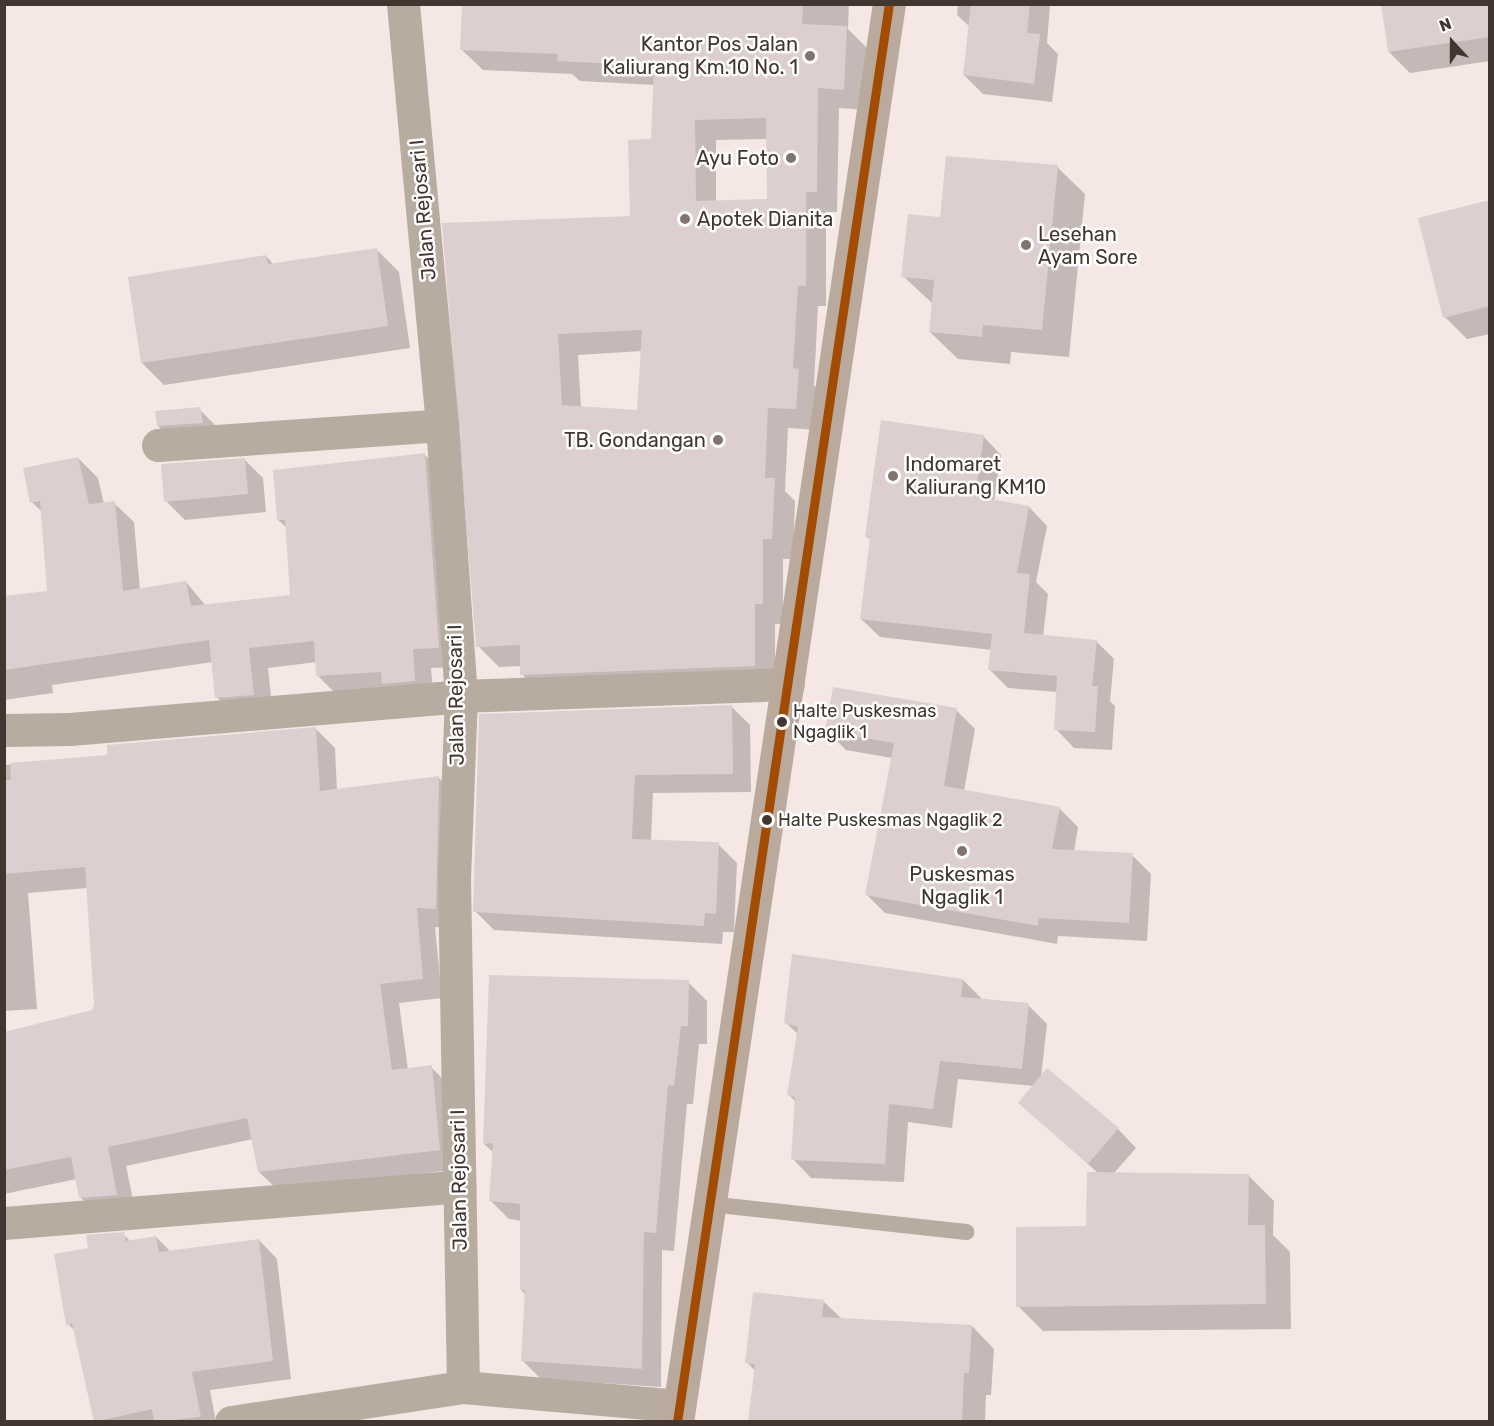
<!DOCTYPE html>
<html>
<head>
<meta charset="utf-8">
<style>
	body { margin:0 }
	#map { position:relative; width:1494px; height:1426px; overflow:hidden; background:#f5e8e4; font-family:Rubik,sans-serif }
	div>[style] { position:absolute }
	[style*='--x'] { left:calc(var(--x)*1px); top:calc(var(--y)*1px); width:calc(var(--w)*1px); rotate:calc(var(--a)*1deg) }
	.shadow>* { inset:0; background:#0003 }
	.building>* { inset:0; background:#ddcfd0 }
	.lane>* { height:16px; margin:-8px; padding:0 8px; transform-origin:8px; border-radius:8px; background:#b8aca1 }
	.street>* { height:33px; margin:-16.5px; padding:0 16.5px; transform-origin:16.5px; border-radius:16.5px; background:#b8aca1 }
	.primary>* { height:33px; margin:-16.5px; padding:0 16.5px; transform-origin:16.5px; border-radius:16.5px; background:#b9aa9d }
	.bus-1>* { height:9px; margin:-4.5px; padding:0 4.5px; transform-origin:4.5px; border-radius:4.5px; background:#a14c00 }
	.dots>* { width:16px; height:16px; translate:-50% -50%; box-sizing:border-box; border:3px solid #fff; border-radius:50% }
	span { translate:-50% -50%; white-space:nowrap; text-align:center; line-height:1.15; -webkit-text-stroke:5px #fff; paint-order:stroke }
	.bus-label { font-size:18px; color:#43352f }
	.left { translate:0 -50%; text-align:left }
	.poi-label { font-size:20px; color:#43352f }
	.right { translate:-100% -50%; text-align:right }
	.street-label { font-size:20px; color:#43352f }
	.frame { position:absolute; inset:0; border:6px solid #43352f; pointer-events:none }
	.north { position:absolute; left:1422px; top:12px; width:60px; height:60px; -webkit-text-stroke:4px #fff; paint-order:stroke; rotate:339deg; font-size:16px; font-weight:700; line-height:24px; text-align:center; color:#43352f }
	.north::after { content:''; display:block; margin:auto; width:21px; height:27px; background:#43352f; clip-path:polygon(50% 0,100% 100%,50% 72%,0 100%) }
</style>
</head>
<body>
<div id="map">
	<div class="shadow">
		<i style="clip-path:polygon(evenodd,465px 4px,849px 4px,848px 29px,868px 49px,865px 110px,839px 108px,837px 212px,826px 212px,826px 306px,818px 306px,814px 385px,819px 391px,817px 430px,788px 428px,785px 491px,795px 501px,793px 559px,783px 559px,783px 624px,775px 624px,775px 687px,542px 695px,522px 674px,522px 666px,499px 667px,478px 646px,444px 225px,631px 218px,653px 140px,655px 85px,580px 81px,572px 74px,483px 70px,462px 50px,465px 4px,768px 139px,768px 201px,716px 202px,716px 140px,768px 139px,465px 4px,642px 351px,638px 411px,581px 408px,578px 355px,642px 351px)"></i>
		<i style="clip-path:polygon(958px 4px,1050px 4px,1047px 43px,1058px 54px,1052px 102px,983px 94px,964px 75px,970px 27px,957px 15px)"></i>
		<i style="clip-path:polygon(1490px 4px,1490px 61px,1410px 73px,1389px 52px)"></i>
		<i style="clip-path:polygon(1057px 167px,1085px 194px,1069px 357px,1011px 352px,1010px 364px,958px 359px,930px 332px,933px 304px,903px 276px)"></i>
		<i style="clip-path:polygon(1490px 201px,1490px 334px,1467px 339px,1445px 317px)"></i>
		<i style="clip-path:polygon(377px 250px,399px 272px,410px 348px,164px 385px,142px 363px,266px 256px,274px 265px)"></i>
		<i style="clip-path:polygon(199px 409px,218px 428px,177px 445px,158px 426px)"></i>
		<i style="clip-path:polygon(983px 436px,1001px 455px,994px 501px,1029px 507px,1047px 526px,1036px 582px,1048px 594px,1043px 636px,1096px 641px,1114px 659px,1110px 701px,1115px 706px,1112px 750px,1074px 748px,1056px 729px,1058px 692px,1008px 688px,990px 670px,992px 650px,880px 637px,861px 619px,871px 540px,866px 536px)"></i>
		<i style="clip-path:polygon(425px 455px,444px 474px,458px 667px,431px 668px,434px 700px,337px 695px,318px 676px,317px 662px,268px 668px,273px 714px,236px 717px,217px 697px,213px 662px,52px 685px,53px 693px,4px 700px,4px 598px,49px 592px,42px 512px,32px 502px,78px 458px,98px 478px,104px 504px,114px 503px,134px 522px,140px 590px,186px 582px,206px 606px,292px 596px,287px 528px,278px 520px)"></i>
		<i style="clip-path:polygon(244px 459px,263px 478px,266px 512px,185px 520px,166px 501px)"></i>
		<i style="clip-path:polygon(731px 706px,750px 725px,751px 792px,653px 793px,651px 841px,718px 844px,737px 863px,734px 932px,723px 932px,722px 944px,494px 930px,475px 911px,481px 716px)"></i>
		<i style="clip-path:polygon(956px 710px,975px 729px,964px 791px,1059px 808px,1078px 827px,1074px 852px,1132px 855px,1151px 874px,1147px 941px,1058px 936px,1057px 944px,885px 913px,866px 894px,892px 758px,846px 750px,827px 731px)"></i>
		<i style="clip-path:polygon(316px 729px,335px 748px,337px 790px,439px 778px,458px 797px,455px 928px,435px 927px,442px 998px,399px 1003px,408px 1070px,431px 1067px,451px 1087px,459px 1169px,279px 1191px,259px 1172px,253px 1139px,126px 1166px,136px 1214px,100px 1217px,80px 1197px,77px 1179px,4px 1194px,4px 1051px,186px 1015px,88px 888px,28px 893px,37px 1009px,4px 1011px,4px 765px,109px 757px)"></i>
		<i style="clip-path:polygon(963px 980px,982px 999px,1028px 1005px,1047px 1024px,1041px 1077px,1118px 1129px,1136px 1148px,1114px 1173px,1248px 1175px,1274px 1201px,1273px 1235px,1290px 1252px,1291px 1329px,1043px 1331px,1018px 1306px,1088px 1228px,1098px 1173px,1020px 1103px,1034px 1086px,958px 1079px,952px 1128px,908px 1122px,904px 1182px,811px 1178px,793px 1159px,796px 1102px,789px 1095px,799px 1035px,786px 1023px)"></i>
		<i style="clip-path:polygon(688px 982px,707px 1001px,707px 1044px,699px 1044px,693px 1104px,687px 1104px,674px 1251px,662px 1250px,661px 1387px,541px 1379px,522px 1360px,526px 1295px,521px 1290px,522px 1221px,509px 1219px,490px 1200px,494px 1153px,484px 1144px)"></i>
		<i style="clip-path:polygon(123px 1234px,131px 1242px,156px 1237px,171px 1252px,259px 1240px,277px 1259px,291px 1379px,210px 1390px,216px 1422px,96px 1422px,75px 1331px,68px 1324px,90px 1249px)"></i>
		<i style="clip-path:polygon(823px 1301px,842px 1319px,972px 1326px,994px 1349px,991px 1395px,986px 1395px,985px 1422px,749px 1422px,755px 1371px,747px 1362px)"></i>
	</div>
	<div class="building">
		<i style="clip-path:polygon(evenodd,462px 4px,803px 4px,802px 24px,847px 26px,844px 90px,818px 88px,817px 192px,806px 192px,806px 286px,798px 286px,793px 368px,799px 369px,796px 409px,768px 408px,765px 478px,775px 478px,772px 539px,763px 539px,763px 604px,755px 604px,755px 666px,520px 675px,520px 645px,476px 647px,442px 223px,630px 216px,628px 140px,651px 139px,654px 66px,557px 61px,558px 54px,460px 50px,462px 4px,766px 118px,767px 199px,696px 201px,695px 120px,766px 118px,462px 4px,642px 330px,637px 410px,562px 405px,558px 334px,642px 330px)"></i>
		<i style="clip-path:polygon(971px 4px,1030px 4px,1027px 33px,1040px 34px,1034px 84px,963px 75px)"></i>
		<i style="clip-path:polygon(1381px 4px,1490px 4px,1490px 37px,1388px 52px)"></i>
		<i style="clip-path:polygon(946px 156px,1058px 165px,1042px 330px,983px 325px,982px 337px,929px 332px,934px 280px,901px 277px,908px 214px,940px 217px)"></i>
		<i style="clip-path:polygon(1490px 200px,1490px 306px,1443px 318px,1418px 218px)"></i>
		<i style="clip-path:polygon(377px 248px,388px 326px,141px 363px,128px 277px,266px 255px,268px 264px)"></i>
		<i style="clip-path:polygon(200px 407px,203px 423px,157px 426px,155px 411px)"></i>
		<i style="clip-path:polygon(881px 420px,984px 435px,975px 496px,1029px 506px,1017px 573px,1030px 574px,1024px 633px,1097px 640px,1092px 686px,1098px 686px,1095px 732px,1054px 730px,1057px 676px,988px 670px,992px 634px,860px 619px,870px 537px,865px 536px)"></i>
		<i style="clip-path:polygon(425px 453px,439px 648px,413px 649px,415px 681px,382px 684px,381px 672px,316px 676px,314px 641px,249px 648px,254px 695px,215px 698px,209px 640px,4px 670px,4px 596px,47px 591px,40px 501px,30px 503px,23px 468px,78px 457px,89px 504px,115px 501px,123px 591px,186px 581px,191px 606px,290px 595px,285px 520px,277px 520px,273px 470px)"></i>
		<i style="clip-path:polygon(245px 458px,248px 494px,164px 502px,161px 464px)"></i>
		<i style="clip-path:polygon(833px 687px,957px 708px,944px 786px,1060px 807px,1052px 849px,1133px 853px,1129px 923px,1039px 918px,1038px 926px,865px 895px,894px 743px,825px 731px)"></i>
		<i style="clip-path:polygon(732px 705px,733px 774px,635px 775px,632px 839px,719px 842px,716px 914px,705px 913px,704px 926px,473px 912px,479px 714px)"></i>
		<i style="clip-path:polygon(316px 727px,320px 791px,439px 776px,436px 909px,417px 908px,423px 979px,380px 984px,392px 1070px,432px 1065px,440px 1150px,258px 1172px,247px 1118px,108px 1147px,117px 1195px,79px 1198px,71px 1157px,4px 1170px,4px 1032px,92px 1010px,94px 1004px,85px 867px,4px 874px,4px 780px,11px 780px,10px 763px,107px 755px,107px 745px)"></i>
		<i style="clip-path:polygon(792px 954px,963px 979px,961px 997px,1029px 1003px,1022px 1069px,940px 1061px,933px 1109px,889px 1104px,885px 1164px,791px 1160px,795px 1097px,787px 1095px,798px 1027px,784px 1023px)"></i>
		<i style="clip-path:polygon(489px 975px,689px 980px,688px 1026px,681px 1026px,674px 1086px,668px 1085px,656px 1233px,644px 1232px,642px 1369px,521px 1361px,525px 1290px,520px 1290px,520px 1204px,489px 1201px,493px 1143px,483px 1144px)"></i>
		<i style="clip-path:polygon(1047px 1068px,1119px 1128px,1088px 1164px,1018px 1103px)"></i>
		<i style="clip-path:polygon(1087px 1172px,1249px 1174px,1248px 1225px,1265px 1225px,1266px 1304px,1016px 1307px,1016px 1227px,1086px 1226px)"></i>
		<i style="clip-path:polygon(124px 1232px,126px 1241px,156px 1236px,159px 1252px,259px 1239px,273px 1361px,192px 1372px,201px 1417px,154px 1422px,152px 1409px,94px 1422px,72px 1324px,66px 1325px,54px 1254px,88px 1248px,86px 1235px)"></i>
		<i style="clip-path:polygon(753px 1292px,824px 1300px,822px 1317px,972px 1325px,969px 1373px,964px 1373px,962px 1422px,748px 1422px,755px 1364px,745px 1363px)"></i>
	</div>
	<div class="lane">
		<i style="--x:709;--y:1204;--w:259;--a:6.2"></i>
	</div>
	<div class="street">
		<i style="--x:403;--y:4;--w:423;--a:84.7"></i>
		<i style="--x:442;--y:425;--w:272;--a:86"></i>
		<i style="--x:461;--y:696;--w:181;--a:92.2"></i>
		<i style="--x:454;--y:877;--w:510;--a:88.99"></i>
		<i style="--x:158;--y:445;--w:285;--a:-4"></i>
		<i style="--x:4;--y:730;--w:66;--a:-0.9"></i>
		<i style="--x:70;--y:729;--w:392;--a:-4.8"></i>
		<i style="--x:461;--y:696;--w:327;--a:-2.1"></i>
		<i style="--x:4;--y:1223;--w:457;--a:-4.6"></i>
		<i style="--x:231;--y:1422;--w:235;--a:-8.6"></i>
		<i style="--x:463;--y:1387;--w:217;--a:5"></i>
	</div>
	<div class="primary">
		<i style="--x:677;--y:1422;--w:1434;--a:-81.5"></i>
	</div>
	<div class="bus-1">
		<i style="--x:677;--y:1422;--w:1434;--a:-81.5"></i>
	</div>
	<div class="dots">
		<i style="left:810px;top:56px;background:#81746e"></i>
		<i style="left:791px;top:158px;background:#81746e"></i>
		<i style="left:685px;top:219px;background:#81746e"></i>
		<i style="left:1026px;top:245px;background:#81746e"></i>
		<i style="left:718px;top:440px;background:#81746e"></i>
		<i style="left:893px;top:476px;background:#81746e"></i>
		<i style="left:782px;top:722px;background:#43352f"></i>
		<i style="left:767px;top:820px;background:#43352f"></i>
		<i style="left:962px;top:851px;background:#81746e"></i>
	</div>
	<div class="bus-label">
		<span class="left" style="left:793px;top:722px">Halte Puskesmas<br>Ngaglik 1</span>
		<span class="left" style="left:778px;top:820px">Halte Puskesmas Ngaglik 2</span>
	</div>
	<div class="poi-label">
		<span class="right" style="left:798px;top:56px">Kantor Pos Jalan<br>Kaliurang Km.10 No. 1</span>
		<span class="right" style="left:779px;top:158px">Ayu Foto</span>
		<span class="left" style="left:697px;top:219px">Apotek Dianita</span>
		<span class="left" style="left:1038px;top:246px">Lesehan<br>Ayam Sore</span>
		<span class="right" style="left:706px;top:440px">TB. Gondangan</span>
		<span class="left" style="left:905px;top:476px">Indomaret<br>Kaliurang KM10</span>
		<span style="left:962px;top:886px">Puskesmas<br>Ngaglik 1</span>
	</div>
	<div class="street-label">
		<span style="left:423px;top:210px;rotate:-95deg">Jalan Rejosari I</span>
		<span style="left:456px;top:695px;rotate:-91deg">Jalan Rejosari I</span>
		<span style="left:459px;top:1180px;rotate:-91deg">Jalan Rejosari I</span>
	</div>
	<div class="frame"></div>
	<div class="north">N</div>
</div>
</body>
</html>
